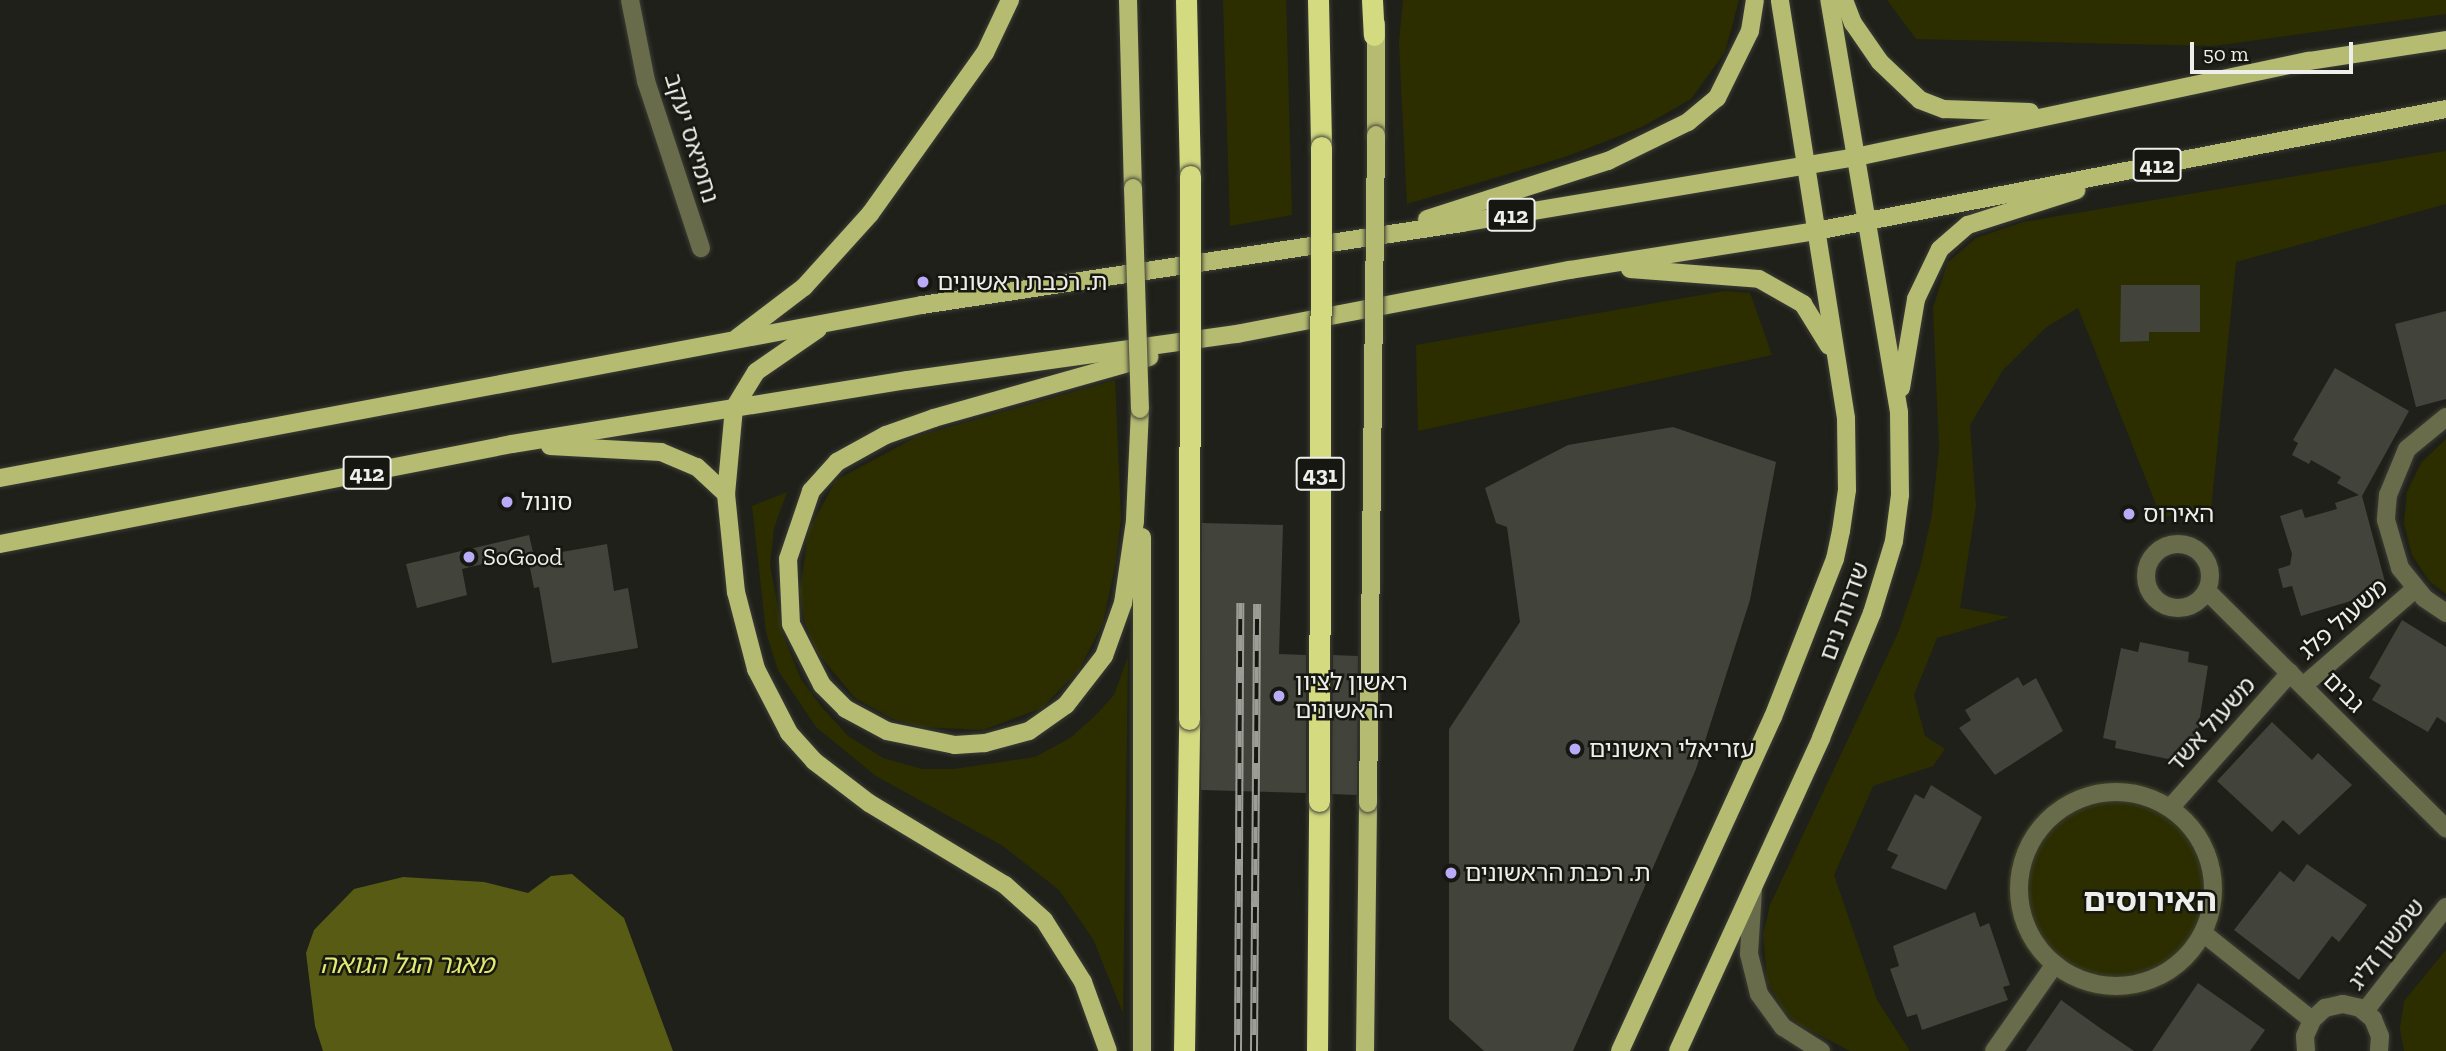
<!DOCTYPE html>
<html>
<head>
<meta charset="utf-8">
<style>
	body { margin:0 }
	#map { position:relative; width:2446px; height:1051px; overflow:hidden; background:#1f2019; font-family:"Zilla Slab","Noto Sans Hebrew",serif }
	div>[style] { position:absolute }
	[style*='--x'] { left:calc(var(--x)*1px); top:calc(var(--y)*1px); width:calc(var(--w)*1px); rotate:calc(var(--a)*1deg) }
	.green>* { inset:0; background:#2c2e00 }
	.round { border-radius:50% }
	.water>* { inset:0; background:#585b13 }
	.building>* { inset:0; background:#42433b }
	.roads { filter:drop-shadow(0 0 2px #3c3d36) drop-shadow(0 0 2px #3c3d36) }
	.minor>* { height:18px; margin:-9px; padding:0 9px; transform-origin:9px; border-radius:9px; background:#696c4a }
	.minor>.ring { margin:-9px; padding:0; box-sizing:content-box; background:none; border:18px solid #696c4a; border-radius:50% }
	.major>* { height:18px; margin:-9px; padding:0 9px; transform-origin:9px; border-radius:9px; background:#b5bb71 }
	.highway>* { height:21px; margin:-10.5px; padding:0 10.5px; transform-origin:10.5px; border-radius:10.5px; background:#d3da80 }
	.rail>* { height:8px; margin-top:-4px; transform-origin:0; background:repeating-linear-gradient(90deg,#161710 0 16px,#9d9d98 0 32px); box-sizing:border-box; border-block:2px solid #9d9d98 }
	.bridges { filter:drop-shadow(0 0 2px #3c3d36) drop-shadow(0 0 2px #3c3d36) }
	.major-bridge>* { height:18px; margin:-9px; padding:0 9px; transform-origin:9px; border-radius:9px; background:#b5bb71 }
	.highway-bridge>* { height:21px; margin:-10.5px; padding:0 10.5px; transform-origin:10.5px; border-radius:10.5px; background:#d3da80 }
	.dots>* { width:19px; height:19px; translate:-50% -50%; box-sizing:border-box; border:4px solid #161710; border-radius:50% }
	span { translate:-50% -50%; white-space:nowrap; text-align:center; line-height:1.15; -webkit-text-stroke:5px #161710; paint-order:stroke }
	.shield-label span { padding:2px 5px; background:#161710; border:2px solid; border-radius:5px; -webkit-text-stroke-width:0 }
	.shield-label { font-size:23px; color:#eeeeea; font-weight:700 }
	.street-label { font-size:24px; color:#eeeeea }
	.poi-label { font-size:24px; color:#eeeeea }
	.left { translate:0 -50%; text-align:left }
	.water-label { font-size:26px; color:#e3ea72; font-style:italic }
	.district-label { font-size:32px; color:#eeeeea; font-weight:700 }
	.scale { position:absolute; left:2190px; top:42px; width:163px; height:32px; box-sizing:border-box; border:4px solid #eeeeea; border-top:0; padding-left:9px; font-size:21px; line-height:24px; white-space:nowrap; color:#eeeeea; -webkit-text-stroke:5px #161710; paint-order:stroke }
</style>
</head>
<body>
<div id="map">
	<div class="green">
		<i style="clip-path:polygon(1223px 0,1286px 0,1292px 215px,1230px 226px)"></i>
		<i style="clip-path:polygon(1403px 0,1739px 0,1725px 52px,1691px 99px,1642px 127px,1565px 157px,1407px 204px,1399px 43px)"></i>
		<i style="clip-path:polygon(1887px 0,2446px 0,2446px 14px,2213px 46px,1916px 39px)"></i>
		<i style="clip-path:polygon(2446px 151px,2446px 204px,2236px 262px,2211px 510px,2161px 517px,2078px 308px,2045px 328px,2003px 370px,1970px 425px,1976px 506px,1960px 608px,2009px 617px,1937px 638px,1914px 695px,1925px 736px,1945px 749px,1933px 766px,1873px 786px,1834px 875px,1877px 1000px,1910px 1051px,1850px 1051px,1798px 1024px,1784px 1011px,1767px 982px,1763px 934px,1770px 905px,1898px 633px,1920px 568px,1932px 514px,1939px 448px,1933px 308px,1947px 263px,1976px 238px,2023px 222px)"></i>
		<i style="clip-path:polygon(1724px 291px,1750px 293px,1772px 355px,1418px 431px,1416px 345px)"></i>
		<i style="clip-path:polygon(1115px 380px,1121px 519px,1116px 562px,1103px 623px,1079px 670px,1042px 708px,983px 730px,921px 727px,893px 719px,855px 698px,816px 651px,804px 620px,800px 591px,808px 532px,836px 480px,918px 436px)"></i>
		<i style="clip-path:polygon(2446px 439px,2446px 594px,2429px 581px,2412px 555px,2404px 524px,2407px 492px,2421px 463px)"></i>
		<i style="clip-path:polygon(787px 492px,774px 528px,770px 565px,783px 635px,801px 679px,820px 705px,848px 736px,883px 758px,922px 769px,954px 769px,1035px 757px,1070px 738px,1094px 717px,1114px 695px,1128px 657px,1123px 1013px,1093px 939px,1059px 890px,1003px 846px,876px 776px,816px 727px,778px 670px,766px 632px,752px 506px)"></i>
		<i class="round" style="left:2008px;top:781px;width:216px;height:216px"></i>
		<i style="clip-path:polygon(2446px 950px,2446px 1051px,2404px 1051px,2400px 1029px,2404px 1001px)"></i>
	</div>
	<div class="water">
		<i style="clip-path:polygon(572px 874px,624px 918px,673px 1051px,323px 1051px,315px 1026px,306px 953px,314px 930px,354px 889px,403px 877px,484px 882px,528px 893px,551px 876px)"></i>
	</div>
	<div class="building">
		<i style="clip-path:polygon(2121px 285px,2200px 285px,2200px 332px,2149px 332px,2149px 341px,2120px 342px)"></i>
		<i style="clip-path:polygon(2446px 311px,2446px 399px,2416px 407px,2395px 324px)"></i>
		<i style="clip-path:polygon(2335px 368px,2409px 411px,2362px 496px,2385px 582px,2379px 584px,2381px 589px,2364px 597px,2301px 616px,2292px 586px,2283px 588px,2278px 569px,2290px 565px,2292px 554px,2280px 516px,2302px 509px,2305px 518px,2337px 509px,2335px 503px,2359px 495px,2337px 483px,2341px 477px,2311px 460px,2309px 464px,2292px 455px,2298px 443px,2293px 440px)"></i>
		<i style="clip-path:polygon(1673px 427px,1776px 462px,1750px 600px,1696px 769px,1573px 1051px,1484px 1051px,1449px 1019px,1449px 729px,1520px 622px,1507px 527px,1496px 523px,1485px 488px,1568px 445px)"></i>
		<i style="clip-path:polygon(1202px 523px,1283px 525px,1279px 654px,1306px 655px,1306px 793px,1201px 790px)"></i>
		<i style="clip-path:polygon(529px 535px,533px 552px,462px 569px,467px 595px,417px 608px,406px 564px)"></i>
		<i style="clip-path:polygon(607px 544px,614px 591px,628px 588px,638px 648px,552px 663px,539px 587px,534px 588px,528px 558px)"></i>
		<i style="clip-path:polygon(2402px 620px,2446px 647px,2446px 723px,2437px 717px,2428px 732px,2372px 700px,2381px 685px,2369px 678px)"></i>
		<i style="clip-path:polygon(2140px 642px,2189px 652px,2188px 662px,2208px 666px,2194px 755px,2180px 752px,2178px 761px,2115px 748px,2116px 741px,2103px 738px,2121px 648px,2138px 652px)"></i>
		<i style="clip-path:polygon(1333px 655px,1358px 656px,1357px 795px,1332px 794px)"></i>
		<i style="clip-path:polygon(2018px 677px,2023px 686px,2036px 678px,2063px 731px,1995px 775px,1959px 728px,1971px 720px,1965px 710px)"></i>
		<i style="clip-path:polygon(2272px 722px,2312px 760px,2318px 753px,2352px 785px,2299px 835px,2283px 820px,2272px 832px,2217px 781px)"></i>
		<i style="clip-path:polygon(1931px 785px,1982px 817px,1946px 890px,1891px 868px,1898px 855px,1887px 850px,1915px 794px,1924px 799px)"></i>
		<i style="clip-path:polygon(2307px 864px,2367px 905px,2339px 942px,2332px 936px,2299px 980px,2234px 930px,2280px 871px,2294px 882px)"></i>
		<i style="clip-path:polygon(1975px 912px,1980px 927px,1989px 923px,2010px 985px,2003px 987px,2008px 1000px,1922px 1030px,1917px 1014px,1907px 1017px,1890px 969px,1899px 966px,1893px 946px)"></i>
		<i style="clip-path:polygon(2198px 983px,2265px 1030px,2250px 1051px,2152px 1051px)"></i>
		<i style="clip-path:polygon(2061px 1000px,2100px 1028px,2134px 1051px,2026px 1051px)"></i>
	</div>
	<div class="roads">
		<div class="minor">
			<i style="--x:630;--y:0;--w:83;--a:78.8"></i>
			<i style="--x:646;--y:81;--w:176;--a:71.8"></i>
			<i style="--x:2446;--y:417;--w:50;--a:140.6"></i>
			<i style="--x:2407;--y:449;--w:50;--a:112.4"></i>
			<i style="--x:2388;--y:495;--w:25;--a:95"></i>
			<i style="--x:2386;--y:520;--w:50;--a:73.7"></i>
			<i style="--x:2400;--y:568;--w:38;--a:51"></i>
			<i style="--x:2424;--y:598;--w:27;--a:34"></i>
			<i class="ring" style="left:2146px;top:544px;width:46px;height:46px"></i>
			<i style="--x:2207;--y:591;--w:337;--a:44.8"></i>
			<i style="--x:2303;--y:686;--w:148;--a:-40.9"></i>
			<i class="ring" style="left:2019px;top:792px;width:176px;height:176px"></i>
			<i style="--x:2170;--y:808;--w:181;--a:-48.4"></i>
			<i style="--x:1753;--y:890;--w:64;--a:93.6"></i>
			<i style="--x:1749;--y:954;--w:41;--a:76"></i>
			<i style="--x:1759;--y:994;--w:41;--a:54"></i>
			<i style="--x:1783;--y:1027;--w:45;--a:32.3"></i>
			<i style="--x:2203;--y:933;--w:139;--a:38.6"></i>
			<i style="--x:2365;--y:1011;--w:132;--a:-52.1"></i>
			<i style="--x:1994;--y:1051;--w:106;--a:-55"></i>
			<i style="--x:2306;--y:1051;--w:15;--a:-94"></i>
			<i style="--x:2305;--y:1036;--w:17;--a:-66"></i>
			<i style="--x:2312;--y:1020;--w:18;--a:-43"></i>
			<i style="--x:2325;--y:1008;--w:18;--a:-13"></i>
			<i style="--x:2343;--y:1004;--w:17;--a:13"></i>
			<i style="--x:2360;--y:1008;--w:17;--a:40"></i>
			<i style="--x:2373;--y:1019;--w:18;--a:68"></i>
			<i style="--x:2380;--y:1036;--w:15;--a:94"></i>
		</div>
		<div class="major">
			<i style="--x:1128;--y:0;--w:188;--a:88.5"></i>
			<i style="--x:1844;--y:0;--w:25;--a:69"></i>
			<i style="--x:1853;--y:23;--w:47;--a:55.3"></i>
			<i style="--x:1880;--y:62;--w:55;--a:43.5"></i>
			<i style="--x:1920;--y:100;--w:26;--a:21"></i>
			<i style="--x:1944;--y:109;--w:86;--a:2"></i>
			<i style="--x:1376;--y:24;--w:111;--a:90"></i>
			<i style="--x:1427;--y:219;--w:190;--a:-17.8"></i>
			<i style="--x:1608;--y:161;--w:89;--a:-26"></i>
			<i style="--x:1688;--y:122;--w:38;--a:-40"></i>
			<i style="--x:1717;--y:98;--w:75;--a:-63.8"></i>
			<i style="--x:1750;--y:31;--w:31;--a:-81"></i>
			<i style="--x:1630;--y:269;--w:129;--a:4.4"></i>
			<i style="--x:1759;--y:279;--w:51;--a:29.6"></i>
			<i style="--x:1803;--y:304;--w:49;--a:58.2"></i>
			<i style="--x:818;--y:329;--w:75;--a:145.3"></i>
			<i style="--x:756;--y:372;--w:42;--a:121.4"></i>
			<i style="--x:734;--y:408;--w:86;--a:95.3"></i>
			<i style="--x:726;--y:494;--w:99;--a:84.2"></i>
			<i style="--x:736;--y:592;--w:80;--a:75.4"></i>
			<i style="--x:756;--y:669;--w:72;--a:62.7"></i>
			<i style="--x:789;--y:733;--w:38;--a:48"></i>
			<i style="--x:814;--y:761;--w:69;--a:37.4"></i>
			<i style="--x:869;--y:803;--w:159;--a:31.1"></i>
			<i style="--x:1005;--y:885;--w:52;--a:41.9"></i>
			<i style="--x:1044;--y:920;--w:73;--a:57.8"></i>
			<i style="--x:1083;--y:982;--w:73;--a:70.1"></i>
			<i style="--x:737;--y:338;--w:84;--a:-37.3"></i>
			<i style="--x:804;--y:287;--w:98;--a:-47.9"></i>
			<i style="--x:870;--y:214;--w:198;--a:-54.5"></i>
			<i style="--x:985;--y:53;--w:59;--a:-64.7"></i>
			<i style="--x:1901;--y:388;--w:90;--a:-80.4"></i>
			<i style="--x:1916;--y:299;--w:55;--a:-64.4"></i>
			<i style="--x:1940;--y:249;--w:37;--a:-41"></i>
			<i style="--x:1968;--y:225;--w:114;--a:-17.8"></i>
			<i style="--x:1140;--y:409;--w:112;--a:92.6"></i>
			<i style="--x:1135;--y:521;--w:83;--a:98.3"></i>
			<i style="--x:1123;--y:603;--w:56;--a:109.7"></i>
			<i style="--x:1104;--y:656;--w:62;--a:127.8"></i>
			<i style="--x:1066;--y:705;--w:45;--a:144.9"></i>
			<i style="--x:1029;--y:731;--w:46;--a:164.7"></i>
			<i style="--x:985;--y:743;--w:30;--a:176"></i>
			<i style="--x:955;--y:745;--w:69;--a:-168.4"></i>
			<i style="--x:887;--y:731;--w:47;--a:-151.8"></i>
			<i style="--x:846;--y:709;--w:34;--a:-135"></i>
			<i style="--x:822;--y:685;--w:68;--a:-116.9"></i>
			<i style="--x:791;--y:624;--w:65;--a:-92.6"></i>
			<i style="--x:788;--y:559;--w:72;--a:-71.3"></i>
			<i style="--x:811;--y:491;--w:39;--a:-48"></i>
			<i style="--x:837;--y:462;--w:56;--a:-28.9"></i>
			<i style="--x:886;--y:435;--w:51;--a:-19.5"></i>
			<i style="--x:934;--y:418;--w:224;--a:-15.8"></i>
			<i style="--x:550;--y:446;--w:111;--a:3.1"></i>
			<i style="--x:661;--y:452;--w:39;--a:23"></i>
			<i style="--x:697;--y:467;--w:40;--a:43"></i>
			<i style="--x:0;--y:478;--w:938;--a:-10.63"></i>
			<i style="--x:922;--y:305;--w:546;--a:-8.63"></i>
			<i style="--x:1462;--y:223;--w:399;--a:-9.5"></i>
			<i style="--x:1856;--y:157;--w:463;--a:-12"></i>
			<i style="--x:2309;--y:61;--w:139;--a:-8.7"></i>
			<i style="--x:0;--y:544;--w:522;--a:-11.05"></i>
			<i style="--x:512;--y:444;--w:401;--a:-9.2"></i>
			<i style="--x:908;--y:380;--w:332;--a:-8"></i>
			<i style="--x:1237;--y:334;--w:339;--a:-10.9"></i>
			<i style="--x:1570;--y:270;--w:249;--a:-9"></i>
			<i style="--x:1816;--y:231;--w:642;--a:-10.96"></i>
			<i style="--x:1142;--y:1051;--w:514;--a:-90"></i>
			<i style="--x:1365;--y:1051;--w:248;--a:-89.3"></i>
			<i style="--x:1620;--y:1051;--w:367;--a:-65.4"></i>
			<i style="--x:1773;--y:717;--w:170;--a:-68.6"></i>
			<i style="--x:1835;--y:559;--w:29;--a:-78"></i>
			<i style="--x:1841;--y:531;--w:41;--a:-81.7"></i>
			<i style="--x:1847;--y:490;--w:72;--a:-90.8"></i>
			<i style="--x:1846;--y:418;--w:423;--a:-99"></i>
			<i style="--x:1678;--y:1051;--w:344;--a:-65.4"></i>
			<i style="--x:1821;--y:738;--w:135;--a:-67.8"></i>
			<i style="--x:1872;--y:613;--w:75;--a:-73"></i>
			<i style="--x:1894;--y:541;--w:46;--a:-82.6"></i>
			<i style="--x:1900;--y:495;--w:83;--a:-90.7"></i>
			<i style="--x:1899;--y:412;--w:418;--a:-99.6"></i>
		</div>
		<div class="highway">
			<i style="--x:1186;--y:0;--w:176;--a:88.7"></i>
			<i style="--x:1318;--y:0;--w:147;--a:88.8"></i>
			<i style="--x:1372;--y:0;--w:35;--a:87"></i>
			<i style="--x:1184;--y:1051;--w:332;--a:-89.1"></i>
			<i style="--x:1317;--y:1051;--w:250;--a:-89.5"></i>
		</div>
	</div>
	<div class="rail">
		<i style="--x:1238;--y:1051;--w:448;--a:-89.7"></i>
		<i style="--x:1254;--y:1051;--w:447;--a:-89.6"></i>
	</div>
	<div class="bridges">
		<div class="major-bridge">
			<i style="--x:1133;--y:188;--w:221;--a:88.2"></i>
			<i style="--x:1368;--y:803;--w:668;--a:-89.31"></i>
		</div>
		<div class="highway-bridge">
			<i style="--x:1189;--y:719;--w:543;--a:-89.89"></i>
			<i style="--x:1319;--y:801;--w:654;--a:-89.82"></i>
		</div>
	</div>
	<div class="dots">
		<i style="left:923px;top:282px;background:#b9abf7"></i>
		<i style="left:507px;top:502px;background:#b9abf7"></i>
		<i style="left:2129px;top:514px;background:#b9abf7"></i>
		<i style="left:469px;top:557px;background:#b9abf7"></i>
		<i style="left:1279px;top:696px;background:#b9abf7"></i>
		<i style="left:1575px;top:749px;background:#b9abf7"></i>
		<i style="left:1451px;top:873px;background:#b9abf7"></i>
	</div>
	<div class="shield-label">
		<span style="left:2157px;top:165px">412</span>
		<span style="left:1511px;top:215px">412</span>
		<span style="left:367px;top:473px">412</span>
		<span style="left:1320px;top:474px">431</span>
	</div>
	<div class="street-label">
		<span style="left:692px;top:138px;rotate:73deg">נחמיאס יעקב</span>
		<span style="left:1844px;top:611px;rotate:-70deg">שדרות נים</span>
		<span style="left:2343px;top:619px;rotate:-41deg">משעול פלג</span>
		<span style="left:2344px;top:692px;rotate:45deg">גבים</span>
		<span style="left:2211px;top:724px;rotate:-48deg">משעול אשד</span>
		<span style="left:2386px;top:944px;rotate:-52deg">שמשון זליג</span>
	</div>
	<div class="poi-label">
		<span class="left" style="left:937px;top:282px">ת. רכבת ראשונים</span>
		<span class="left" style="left:521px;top:502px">סונול</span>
		<span class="left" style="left:2143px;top:514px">האירוס</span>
		<span class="left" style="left:483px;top:557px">SoGood</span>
		<span class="left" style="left:1295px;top:696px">ראשון לציון<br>הראשונים</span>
		<span class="left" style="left:1589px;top:749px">עזריאלי ראשונים</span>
		<span class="left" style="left:1465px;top:873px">ת. רכבת הראשונים</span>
	</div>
	<div class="water-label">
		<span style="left:407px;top:965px">מאגר הגל הגואה</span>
	</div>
	<div class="district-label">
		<span style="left:2150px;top:900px">האירוסים</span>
	</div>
	<div class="scale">50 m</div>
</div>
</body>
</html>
